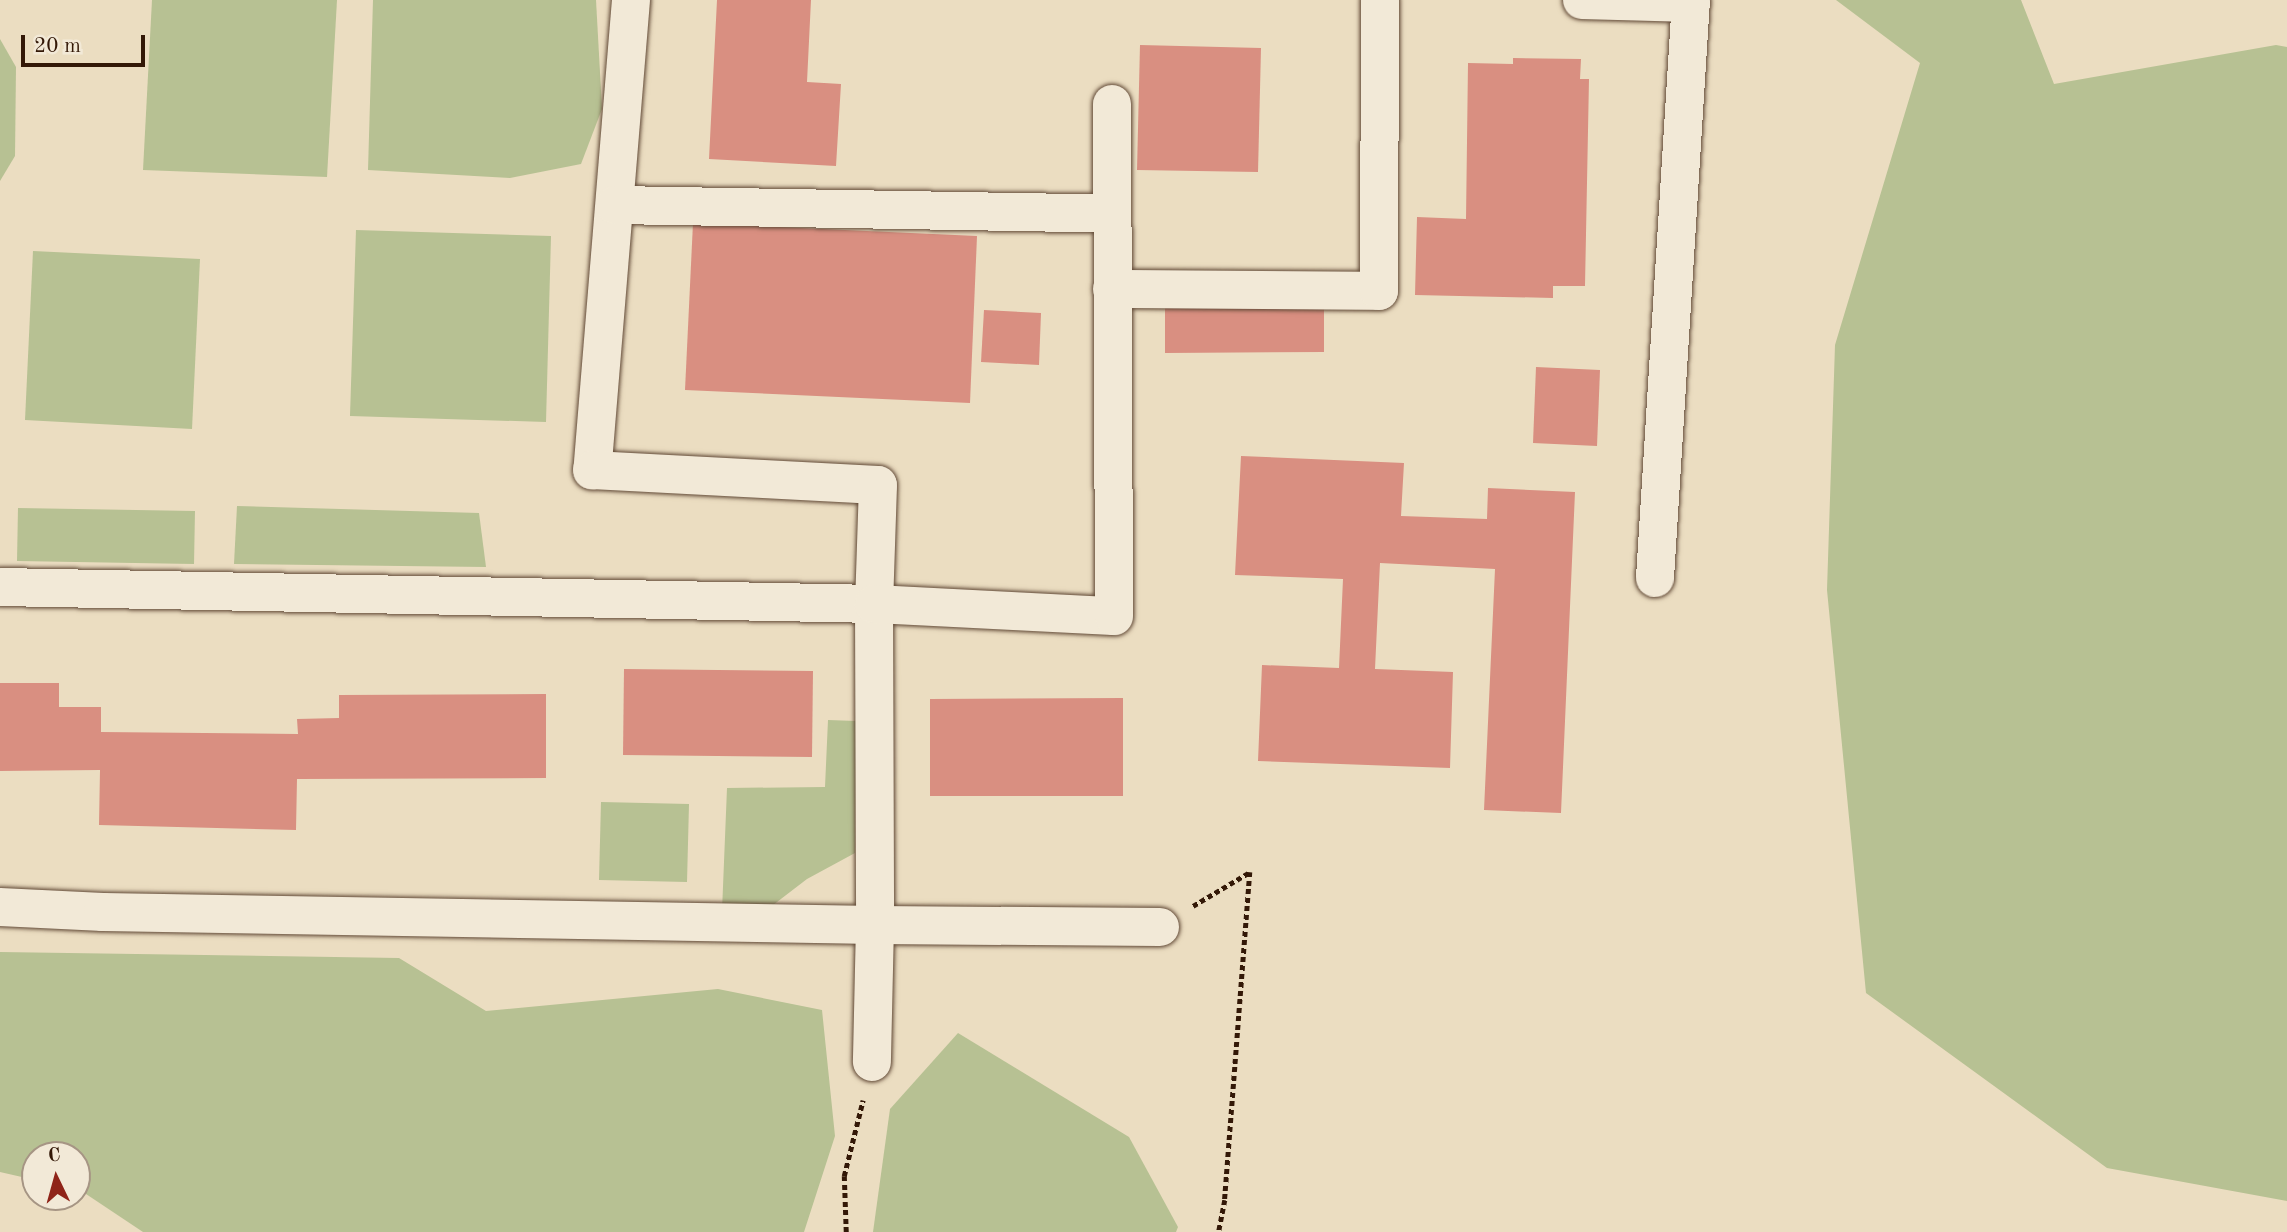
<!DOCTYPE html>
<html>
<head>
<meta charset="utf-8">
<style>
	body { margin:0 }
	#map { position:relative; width:2287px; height:1232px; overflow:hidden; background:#ebddc1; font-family:"Old Standard TT",serif }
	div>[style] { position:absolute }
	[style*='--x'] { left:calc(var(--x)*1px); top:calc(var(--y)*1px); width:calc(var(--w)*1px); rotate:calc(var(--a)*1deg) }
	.green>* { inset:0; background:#b7c193 }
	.building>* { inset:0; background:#d98f81 }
	.path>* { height:4.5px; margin-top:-2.25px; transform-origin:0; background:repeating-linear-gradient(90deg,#331807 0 5px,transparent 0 8.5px) }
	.roads { filter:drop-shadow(0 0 2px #614936) drop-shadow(0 0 2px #614936) }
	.minor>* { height:38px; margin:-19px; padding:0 19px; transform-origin:19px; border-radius:19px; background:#f2e9d7 }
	span { translate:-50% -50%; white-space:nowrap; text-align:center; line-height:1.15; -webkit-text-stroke:6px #f2e9d7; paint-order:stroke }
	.north { position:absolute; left:21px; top:1141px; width:70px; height:70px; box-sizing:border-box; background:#f2e9d7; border:2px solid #a69584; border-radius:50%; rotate:355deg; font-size:19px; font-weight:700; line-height:28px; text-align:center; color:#331807 }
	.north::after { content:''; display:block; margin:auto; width:24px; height:32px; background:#8f2418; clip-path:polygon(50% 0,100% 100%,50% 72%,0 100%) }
	.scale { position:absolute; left:21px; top:35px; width:124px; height:32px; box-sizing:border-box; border:4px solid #331807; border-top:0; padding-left:9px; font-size:21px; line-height:24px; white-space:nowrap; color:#331807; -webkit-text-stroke:5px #f2e9d7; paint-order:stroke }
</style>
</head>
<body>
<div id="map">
	<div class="green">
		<i style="clip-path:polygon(152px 0,337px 0,327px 177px,143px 170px)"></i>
		<i style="clip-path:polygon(373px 0,596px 0,602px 109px,581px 164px,510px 178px,368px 170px)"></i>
		<i style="clip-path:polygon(1836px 0,2021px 0,2054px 84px,2276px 45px,2287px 47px,2287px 1201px,2107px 1168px,1866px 993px,1827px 590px,1835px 345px,1920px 63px)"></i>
		<i style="clip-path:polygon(0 39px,16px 67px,15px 156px,0 181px)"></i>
		<i style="clip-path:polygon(356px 230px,551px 236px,546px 422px,350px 416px)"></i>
		<i style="clip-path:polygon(33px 251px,200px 259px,192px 429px,25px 420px)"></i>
		<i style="clip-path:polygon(237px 506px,479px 513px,486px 567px,234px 564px)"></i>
		<i style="clip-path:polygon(18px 508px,195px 511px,194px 564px,17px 561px)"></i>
		<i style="clip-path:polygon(828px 720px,856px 721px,855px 853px,807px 879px,755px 919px,722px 911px,727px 788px,825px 787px)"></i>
		<i style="clip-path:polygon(601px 802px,689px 804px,687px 882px,599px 880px)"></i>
		<i style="clip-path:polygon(0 952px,399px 958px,486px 1011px,718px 989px,822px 1010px,835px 1136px,804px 1232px,143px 1232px,77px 1188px,77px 1155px,35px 1155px,35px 1180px,0 1172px)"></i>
		<i style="clip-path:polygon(958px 1033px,1129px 1137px,1178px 1227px,1176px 1232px,873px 1232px,890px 1109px)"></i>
	</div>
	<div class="building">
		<i style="clip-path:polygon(717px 0,811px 0,807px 82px,841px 84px,836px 166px,709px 159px)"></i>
		<i style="clip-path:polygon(1140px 45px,1261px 48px,1258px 172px,1137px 170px)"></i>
		<i style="clip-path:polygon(1513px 58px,1581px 59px,1580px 79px,1589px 79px,1585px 286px,1553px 286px,1553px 298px,1415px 295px,1417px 217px,1466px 219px,1468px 63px,1513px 64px)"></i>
		<i style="clip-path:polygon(693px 223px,977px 236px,970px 403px,685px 390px)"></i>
		<i style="clip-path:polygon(1324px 304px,1324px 352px,1165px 353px,1165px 305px)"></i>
		<i style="clip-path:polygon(984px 310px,1041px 313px,1039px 365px,981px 362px)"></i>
		<i style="clip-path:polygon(1536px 367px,1600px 370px,1597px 446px,1533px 443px)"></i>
		<i style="clip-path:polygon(1241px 456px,1404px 463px,1401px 516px,1487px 519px,1488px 488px,1575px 492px,1561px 813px,1484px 810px,1495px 569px,1380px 563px,1375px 669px,1453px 672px,1450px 768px,1258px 761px,1262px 665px,1339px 668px,1343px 579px,1235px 575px)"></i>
		<i style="clip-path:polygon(624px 669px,813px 671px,812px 757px,623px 755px)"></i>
		<i style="clip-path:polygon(0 683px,59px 683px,59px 707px,101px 707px,101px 732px,298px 734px,297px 719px,339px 718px,339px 695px,546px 694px,546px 778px,297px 779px,296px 830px,99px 825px,100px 770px,0 771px)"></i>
		<i style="clip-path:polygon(1123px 698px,1123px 796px,930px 796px,930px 699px)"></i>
	</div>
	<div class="path">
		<i style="--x:1193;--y:906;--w:66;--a:-30.8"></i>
		<i style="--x:1250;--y:872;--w:329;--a:94.4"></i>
		<i style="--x:1225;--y:1200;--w:33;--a:101"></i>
		<i style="--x:846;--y:1232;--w:56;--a:-92"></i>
		<i style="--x:844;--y:1176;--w:78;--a:-76"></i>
	</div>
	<div class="roads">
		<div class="minor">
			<i style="--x:631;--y:0;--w:472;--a:94.7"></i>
			<i style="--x:592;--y:470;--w:286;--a:3"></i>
			<i style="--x:878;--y:485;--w:119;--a:91.9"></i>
			<i style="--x:874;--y:604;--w:321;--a:89.8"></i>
			<i style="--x:875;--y:925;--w:137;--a:91.3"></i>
			<i style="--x:1582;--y:0;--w:109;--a:1.6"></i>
			<i style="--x:615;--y:205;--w:497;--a:1"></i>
			<i style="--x:1112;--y:289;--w:267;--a:0.4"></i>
			<i style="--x:1379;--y:291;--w:291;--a:-89.8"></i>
			<i style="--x:1655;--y:578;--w:579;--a:-86.44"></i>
			<i style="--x:0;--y:587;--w:874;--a:1.11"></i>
			<i style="--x:874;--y:604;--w:240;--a:2.9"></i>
			<i style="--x:1114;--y:616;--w:512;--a:-90.22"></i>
			<i style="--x:0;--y:907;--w:103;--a:2.8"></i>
			<i style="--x:103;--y:912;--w:772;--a:0.96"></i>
			<i style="--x:875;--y:925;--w:285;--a:0.4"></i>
		</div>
	</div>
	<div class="north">С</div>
	<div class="scale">20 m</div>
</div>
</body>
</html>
